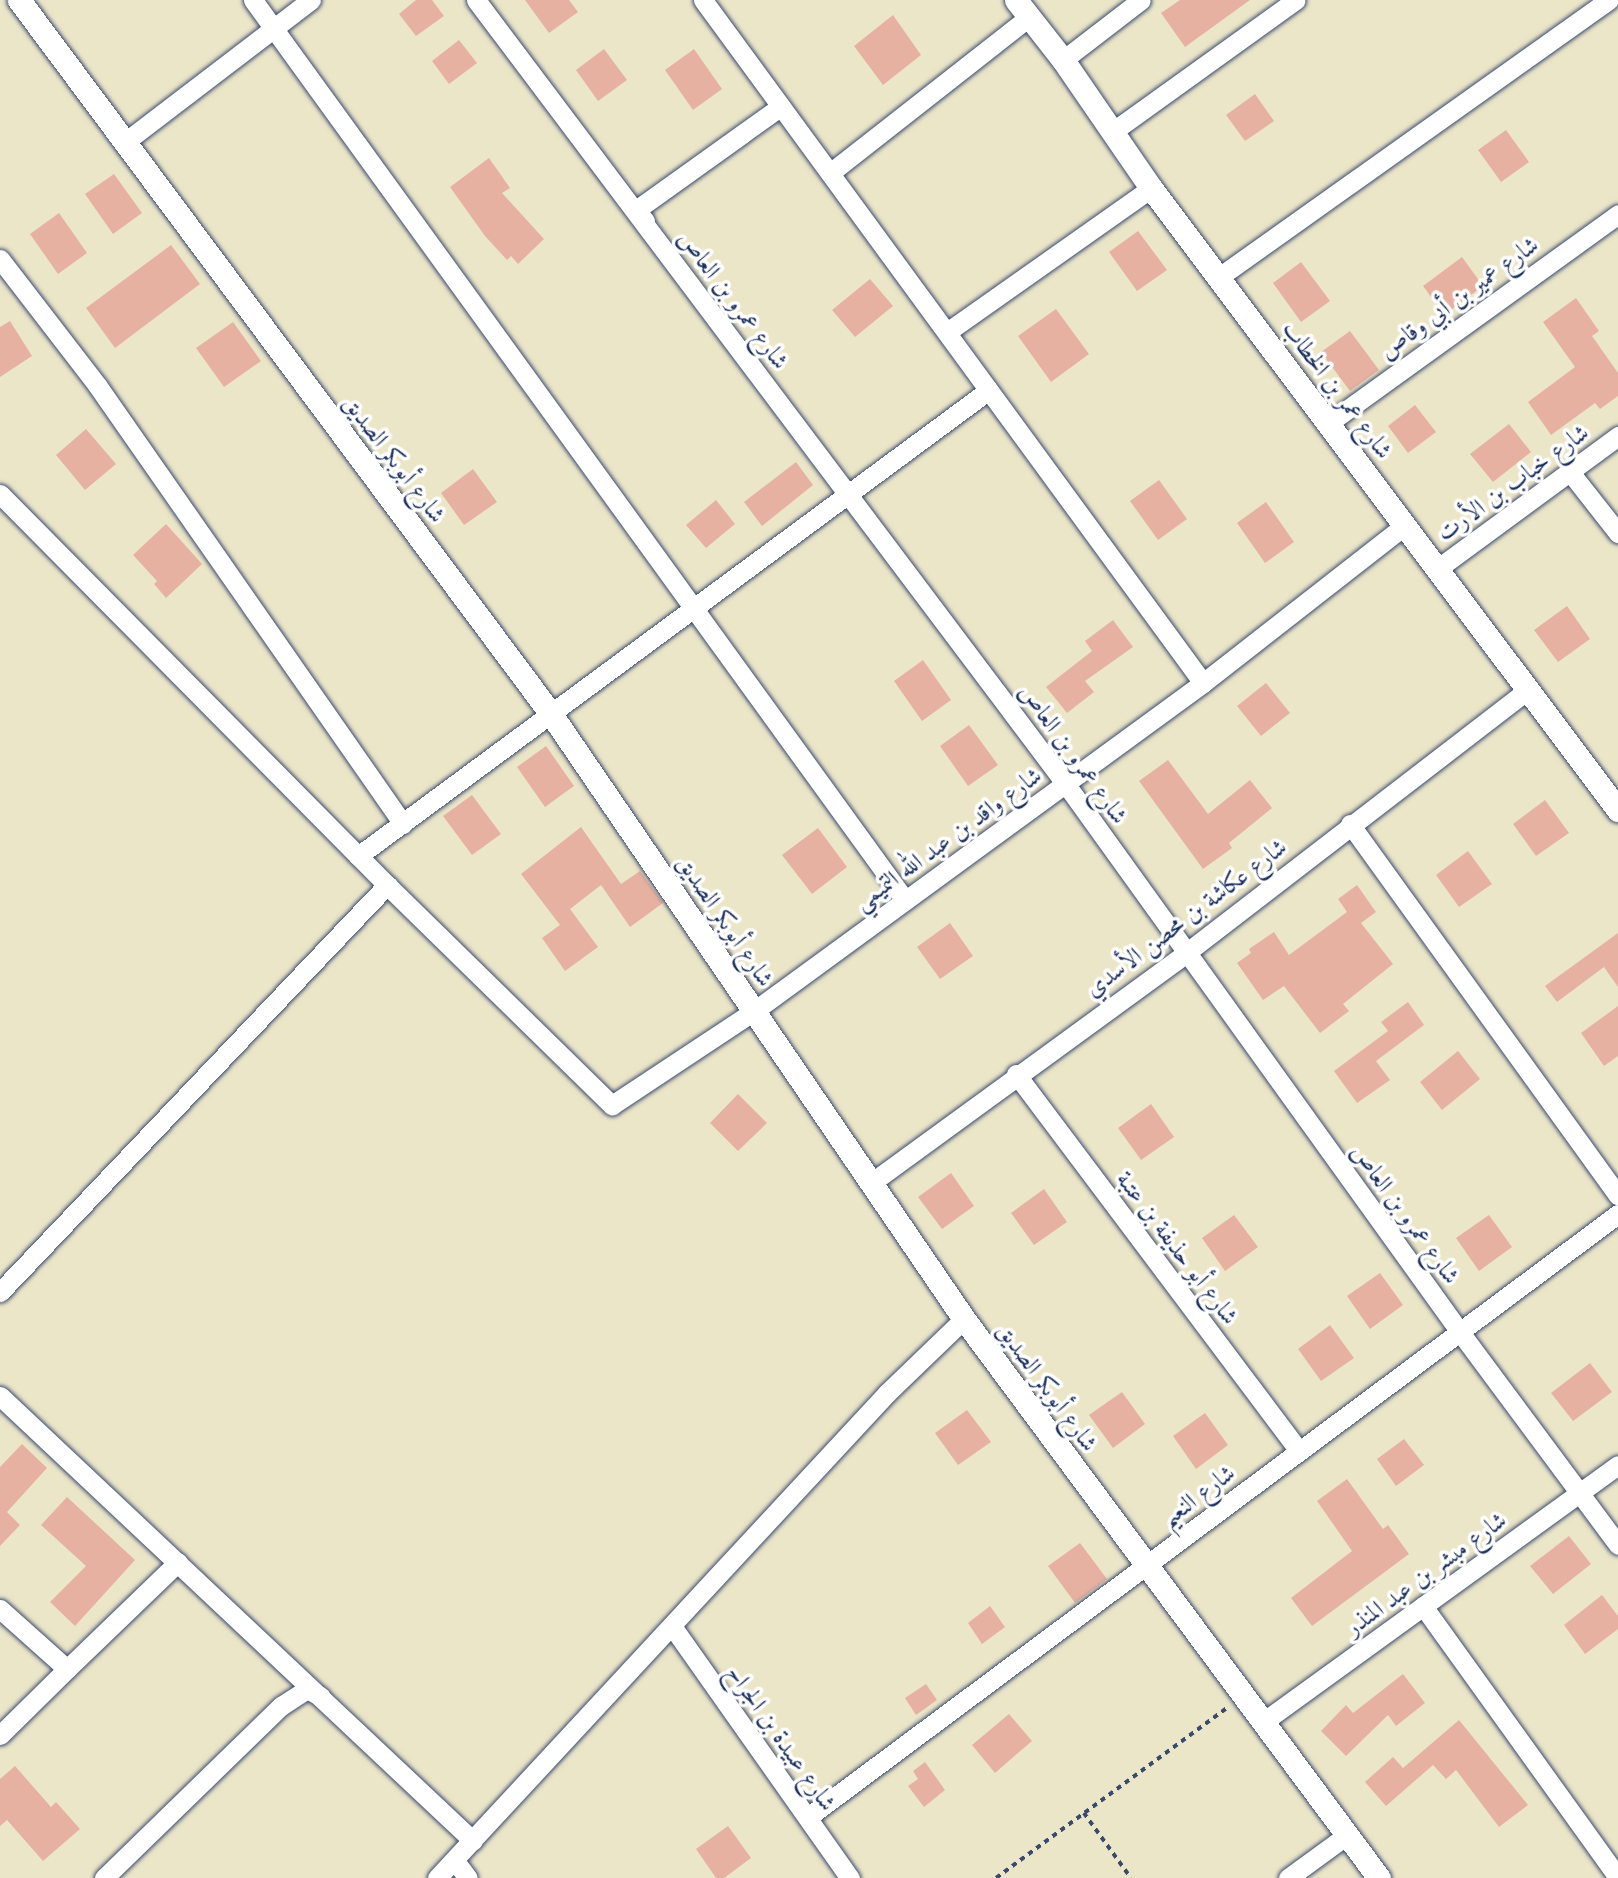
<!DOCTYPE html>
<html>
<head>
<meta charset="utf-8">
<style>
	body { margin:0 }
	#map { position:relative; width:1618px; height:1878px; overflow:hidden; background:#ece6c9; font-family:Cardo,Amiri,serif }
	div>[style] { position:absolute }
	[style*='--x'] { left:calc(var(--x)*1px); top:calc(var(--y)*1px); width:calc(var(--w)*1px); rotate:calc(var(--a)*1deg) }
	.building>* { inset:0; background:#e7b1a2 }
	.path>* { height:3.5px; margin-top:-1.75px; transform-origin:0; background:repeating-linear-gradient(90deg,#3a4a6e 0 5px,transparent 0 10px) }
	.roads { filter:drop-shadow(0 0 2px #3a4a6e) drop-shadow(0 0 2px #3a4a6e) }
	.minor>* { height:19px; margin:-9.5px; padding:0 9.5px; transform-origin:9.5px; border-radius:9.5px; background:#fff }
	.tertiary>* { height:23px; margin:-11.5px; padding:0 11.5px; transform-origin:11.5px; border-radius:11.5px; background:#fff }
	span { translate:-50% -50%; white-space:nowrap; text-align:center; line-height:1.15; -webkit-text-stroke:7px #fff; paint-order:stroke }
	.street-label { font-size:24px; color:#1b2f5e }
</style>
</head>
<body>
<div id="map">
	<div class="building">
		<i style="clip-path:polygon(416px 0,432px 0,444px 16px,416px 36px,399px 14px)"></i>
		<i style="clip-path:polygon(525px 0,569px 0,578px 12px,549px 33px)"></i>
		<i style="clip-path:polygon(1180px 0,1250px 0,1185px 47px,1161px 13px)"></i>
		<i style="clip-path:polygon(893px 15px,921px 55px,883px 85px,854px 46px)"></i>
		<i style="clip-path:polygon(459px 40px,477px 63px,449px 84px,432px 61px)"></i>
		<i style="clip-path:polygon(604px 49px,627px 80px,598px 101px,576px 70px)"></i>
		<i style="clip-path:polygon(694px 49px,722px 89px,693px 110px,665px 70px)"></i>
		<i style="clip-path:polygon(1255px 94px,1274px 121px,1245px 141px,1226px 115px)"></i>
		<i style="clip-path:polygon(1506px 130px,1529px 162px,1501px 182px,1478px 150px)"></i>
		<i style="clip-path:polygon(489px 158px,510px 188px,502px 193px,544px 239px,518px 264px,511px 256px,507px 260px,485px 236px,450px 187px)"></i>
		<i style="clip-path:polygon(114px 174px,142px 213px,113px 234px,85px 194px)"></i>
		<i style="clip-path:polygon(59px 213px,87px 253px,58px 274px,30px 234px)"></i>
		<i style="clip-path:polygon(1138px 231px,1167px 270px,1137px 291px,1109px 252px)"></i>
		<i style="clip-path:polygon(171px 245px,200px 284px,115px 348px,86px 308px)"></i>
		<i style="clip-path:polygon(1462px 257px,1483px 286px,1444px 315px,1423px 286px)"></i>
		<i style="clip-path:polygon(1301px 262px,1330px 301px,1301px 322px,1273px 283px)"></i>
		<i style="clip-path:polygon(870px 279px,893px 306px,855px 337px,832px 310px)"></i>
		<i style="clip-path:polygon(1576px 298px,1599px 331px,1592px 336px,1618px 373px,1618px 396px,1600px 409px,1595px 403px,1551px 435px,1528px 402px,1575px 367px,1543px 322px)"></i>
		<i style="clip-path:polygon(1056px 309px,1089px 354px,1051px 382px,1018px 336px)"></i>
		<i style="clip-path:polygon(10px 321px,32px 356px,0 377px,0 327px)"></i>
		<i style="clip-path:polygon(233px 322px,261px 361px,224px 387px,196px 348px)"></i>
		<i style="clip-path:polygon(1350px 331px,1379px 370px,1350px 391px,1321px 352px)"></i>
		<i style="clip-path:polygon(1415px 405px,1436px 432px,1408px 453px,1388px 426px)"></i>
		<i style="clip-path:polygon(1509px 424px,1531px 452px,1493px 482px,1470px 454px)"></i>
		<i style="clip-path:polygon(86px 429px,116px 464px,85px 490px,56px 455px)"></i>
		<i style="clip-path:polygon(796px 462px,813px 485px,762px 526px,744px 502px)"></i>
		<i style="clip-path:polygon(473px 469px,497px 502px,464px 525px,441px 493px)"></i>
		<i style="clip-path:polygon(1159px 480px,1187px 519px,1158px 540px,1130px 501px)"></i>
		<i style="clip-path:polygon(716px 500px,735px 524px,706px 548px,686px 525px)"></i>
		<i style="clip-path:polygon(1266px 502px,1294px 542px,1265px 563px,1237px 523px)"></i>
		<i style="clip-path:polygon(166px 524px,202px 564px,166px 598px,154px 584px,157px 581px,133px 555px)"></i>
		<i style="clip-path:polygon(1567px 606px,1590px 639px,1558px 662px,1534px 630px)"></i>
		<i style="clip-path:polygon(1113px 620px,1133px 647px,1085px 681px,1094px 692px,1067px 713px,1046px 687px,1092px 651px,1085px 641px)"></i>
		<i style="clip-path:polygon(923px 660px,951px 700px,922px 721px,894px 681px)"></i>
		<i style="clip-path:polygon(1266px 683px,1290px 713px,1261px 736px,1237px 706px)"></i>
		<i style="clip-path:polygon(969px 725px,998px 765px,968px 786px,940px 746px)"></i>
		<i style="clip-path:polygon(546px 746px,574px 786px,545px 807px,517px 767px)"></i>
		<i style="clip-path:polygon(1168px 760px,1208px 814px,1250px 780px,1272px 808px,1229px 843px,1232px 848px,1203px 869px,1139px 781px)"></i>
		<i style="clip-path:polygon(472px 795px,501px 834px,472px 855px,443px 816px)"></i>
		<i style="clip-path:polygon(1545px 800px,1569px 833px,1536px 856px,1513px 824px)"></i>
		<i style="clip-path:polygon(581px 827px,621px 884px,640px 871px,663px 903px,630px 927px,601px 885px,570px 909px,598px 947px,565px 971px,542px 938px,560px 925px,521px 874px)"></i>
		<i style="clip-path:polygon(818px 828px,847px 867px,812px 894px,782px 855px)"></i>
		<i style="clip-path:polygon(1468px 851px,1492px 884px,1459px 907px,1436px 875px)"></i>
		<i style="clip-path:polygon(1357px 885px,1376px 912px,1361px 923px,1393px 964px,1343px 1004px,1349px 1011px,1320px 1033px,1284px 986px,1263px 1000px,1237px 963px,1251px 953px,1249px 949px,1274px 932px,1289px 955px,1347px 912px,1338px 899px)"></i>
		<i style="clip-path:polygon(950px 923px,973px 956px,940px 979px,917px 947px)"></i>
		<i style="clip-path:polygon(1618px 933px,1618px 987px,1604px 967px,1557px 1002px,1545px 986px)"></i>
		<i style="clip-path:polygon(1408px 1002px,1424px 1025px,1376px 1061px,1390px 1080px,1357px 1103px,1334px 1071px,1388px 1031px,1381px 1022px)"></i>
		<i style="clip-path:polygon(1618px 1006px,1618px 1056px,1604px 1066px,1581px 1033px)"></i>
		<i style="clip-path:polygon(1458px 1051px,1480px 1079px,1442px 1110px,1420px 1082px)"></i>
		<i style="clip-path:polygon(738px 1094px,767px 1123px,738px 1151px,710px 1123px)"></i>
		<i style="clip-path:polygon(1151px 1104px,1174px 1137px,1141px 1160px,1118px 1128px)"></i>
		<i style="clip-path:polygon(951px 1173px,974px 1206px,942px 1229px,918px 1197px)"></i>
		<i style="clip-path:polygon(1044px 1189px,1067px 1222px,1034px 1245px,1011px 1213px)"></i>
		<i style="clip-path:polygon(1234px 1215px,1258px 1247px,1225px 1271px,1202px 1238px)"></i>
		<i style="clip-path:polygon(1489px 1215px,1512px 1247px,1479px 1271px,1456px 1238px)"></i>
		<i style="clip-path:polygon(1380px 1273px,1403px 1305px,1370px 1329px,1347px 1296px)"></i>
		<i style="clip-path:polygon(1330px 1325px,1354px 1358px,1321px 1381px,1298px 1349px)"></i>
		<i style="clip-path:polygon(1590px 1363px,1612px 1392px,1573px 1421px,1551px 1393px)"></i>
		<i style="clip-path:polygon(1122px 1392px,1145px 1424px,1113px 1448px,1089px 1415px)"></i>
		<i style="clip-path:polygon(967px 1410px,991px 1442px,958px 1465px,935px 1433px)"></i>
		<i style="clip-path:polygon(1205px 1413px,1228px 1445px,1196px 1469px,1173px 1436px)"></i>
		<i style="clip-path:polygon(1404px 1439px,1424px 1465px,1396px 1486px,1377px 1459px)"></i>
		<i style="clip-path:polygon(22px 1444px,47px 1468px,7px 1512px,20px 1525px,0 1546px,0 1467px)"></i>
		<i style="clip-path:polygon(1347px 1479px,1383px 1529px,1388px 1525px,1409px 1554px,1312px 1626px,1291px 1598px,1352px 1551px,1317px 1501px)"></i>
		<i style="clip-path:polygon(67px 1497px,135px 1560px,75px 1626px,50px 1602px,86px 1566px,41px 1525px)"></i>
		<i style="clip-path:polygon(1569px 1536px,1591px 1564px,1553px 1594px,1530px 1566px)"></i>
		<i style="clip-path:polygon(1080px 1543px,1107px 1579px,1075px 1603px,1048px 1566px)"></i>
		<i style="clip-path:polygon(1602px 1595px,1618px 1616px,1618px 1629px,1585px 1654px,1564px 1625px)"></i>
		<i style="clip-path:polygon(990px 1606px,1005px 1627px,982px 1644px,968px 1623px)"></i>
		<i style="clip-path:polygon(1403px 1674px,1425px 1703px,1396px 1726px,1388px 1715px,1346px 1756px,1321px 1731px,1346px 1705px,1353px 1713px)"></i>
		<i style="clip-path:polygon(926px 1684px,937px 1700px,916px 1715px,905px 1698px)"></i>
		<i style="clip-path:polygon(1009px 1714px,1032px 1741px,995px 1773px,972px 1745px)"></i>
		<i style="clip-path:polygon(1459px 1720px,1528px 1805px,1499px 1827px,1456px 1770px,1446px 1779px,1433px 1765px,1386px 1806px,1365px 1782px,1393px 1757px,1403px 1768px)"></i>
		<i style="clip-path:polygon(925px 1762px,945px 1790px,924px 1807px,908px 1786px,918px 1779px,913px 1771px)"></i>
		<i style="clip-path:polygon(15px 1766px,51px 1807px,56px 1802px,80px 1829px,43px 1861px,7px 1820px,0 1826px,0 1779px)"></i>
		<i style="clip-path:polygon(728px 1826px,751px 1858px,724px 1878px,716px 1878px,696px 1849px)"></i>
	</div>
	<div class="path">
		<i style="--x:1084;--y:1813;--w:80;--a:54.1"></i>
		<i style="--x:996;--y:1878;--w:288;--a:-36.4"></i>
	</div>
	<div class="roads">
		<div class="minor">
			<i style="--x:253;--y:0;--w:1111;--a:54.08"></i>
			<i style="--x:476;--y:0;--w:980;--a:53.05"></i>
			<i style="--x:1065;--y:783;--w:676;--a:54.27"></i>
			<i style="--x:1460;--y:1332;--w:265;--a:53.4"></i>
			<i style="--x:703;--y:0;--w:846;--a:53.79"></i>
			<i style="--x:1063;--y:60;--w:98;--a:-37.6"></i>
			<i style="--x:1112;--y:132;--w:226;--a:-35.7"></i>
			<i style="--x:125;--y:142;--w:234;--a:-37.4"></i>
			<i style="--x:830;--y:173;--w:253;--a:-38.1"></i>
			<i style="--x:645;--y:221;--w:14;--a:-129"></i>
			<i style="--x:636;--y:210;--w:178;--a:-35.6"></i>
			<i style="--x:0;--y:259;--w:159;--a:52.4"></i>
			<i style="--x:97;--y:385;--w:535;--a:55.12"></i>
			<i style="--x:1219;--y:277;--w:478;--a:-35.4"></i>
			<i style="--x:947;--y:332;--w:250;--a:-35.2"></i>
			<i style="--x:1330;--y:422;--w:355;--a:-35.8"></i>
			<i style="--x:1570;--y:472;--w:78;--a:51.8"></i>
			<i style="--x:0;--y:494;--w:550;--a:45.29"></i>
			<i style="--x:387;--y:885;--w:315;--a:44.4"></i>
			<i style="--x:612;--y:1105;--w:170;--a:-33.5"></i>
			<i style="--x:754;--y:1011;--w:556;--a:-36.15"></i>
			<i style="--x:1203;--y:683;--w:256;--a:-38"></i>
			<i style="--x:1437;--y:569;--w:225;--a:-36.3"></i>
			<i style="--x:1350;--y:824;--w:458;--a:54.2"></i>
			<i style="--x:358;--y:856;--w:784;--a:-36.45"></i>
			<i style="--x:1016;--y:1074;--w:471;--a:53.1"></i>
			<i style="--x:871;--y:1183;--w:390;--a:-36.1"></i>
			<i style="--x:1186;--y:953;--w:431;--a:-37.6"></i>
			<i style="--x:0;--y:1292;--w:562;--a:-46.44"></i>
			<i style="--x:0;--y:1396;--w:649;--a:43.25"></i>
			<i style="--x:1423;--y:1606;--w:334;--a:54.3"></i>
			<i style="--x:0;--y:1609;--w:90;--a:41.8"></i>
			<i style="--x:67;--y:1669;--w:154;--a:-43.9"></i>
			<i style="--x:672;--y:1626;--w:309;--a:54.8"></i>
			<i style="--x:1263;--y:1722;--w:438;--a:-35.9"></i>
			<i style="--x:0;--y:1735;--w:94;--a:-44.6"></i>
			<i style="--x:808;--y:1817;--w:1010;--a:-36.67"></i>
			<i style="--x:455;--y:1861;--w:21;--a:53"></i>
			<i style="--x:104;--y:1878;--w:247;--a:-44.2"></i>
			<i style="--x:281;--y:1706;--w:31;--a:-33"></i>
			<i style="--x:307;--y:1689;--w:15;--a:28"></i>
			<i style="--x:437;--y:1878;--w:662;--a:-47.14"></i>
			<i style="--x:887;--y:1393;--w:107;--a:-43.9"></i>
			<i style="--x:1288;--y:1878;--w:73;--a:-36.1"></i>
		</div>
		<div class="tertiary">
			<i style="--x:19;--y:0;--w:890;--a:53.31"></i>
			<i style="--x:551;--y:714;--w:733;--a:55.68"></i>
			<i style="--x:964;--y:1319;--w:696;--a:53.41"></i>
			<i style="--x:1016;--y:0;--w:76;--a:51.9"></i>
			<i style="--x:1063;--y:60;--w:155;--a:55.5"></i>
			<i style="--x:1151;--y:188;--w:778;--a:53.1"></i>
		</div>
	</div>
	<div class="street-label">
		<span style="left:1459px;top:298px;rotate:-36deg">شارع عمير بن أبي وقاص</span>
		<span style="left:733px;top:300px;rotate:53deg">شارع عمرو بن العاص</span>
		<span style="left:1337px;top:390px;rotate:53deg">شارع عمر بن الخطاب</span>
		<span style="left:394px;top:459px;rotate:53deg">شارع أبوبكر الصديق</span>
		<span style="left:1513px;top:483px;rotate:-36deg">شارع خباب بن الأرت</span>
		<span style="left:1073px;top:754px;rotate:54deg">شارع عمرو بن العاص</span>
		<span style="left:948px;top:839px;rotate:-36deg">شارع واقد بن عبد الله التميمي</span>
		<span style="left:1186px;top:918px;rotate:-37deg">شارع عكاشة بن محصن الأسدي</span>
		<span style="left:725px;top:921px;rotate:56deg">شارع أبوبكر الصديق</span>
		<span style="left:1405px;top:1214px;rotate:54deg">شارع عمرو بن العاص</span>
		<span style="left:1177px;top:1248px;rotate:53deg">شارع أبو حذيفة بن عتبة</span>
		<span style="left:1047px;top:1387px;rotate:54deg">شارع أبوبكر الصديق</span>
		<span style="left:1198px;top:1496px;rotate:-37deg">شارع النعيم</span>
		<span style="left:1426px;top:1574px;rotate:-36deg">شارع مبشر بن عبد المنذر</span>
		<span style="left:781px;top:1738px;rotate:55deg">شارع عبيدة بن الجراح</span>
	</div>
</div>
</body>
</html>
